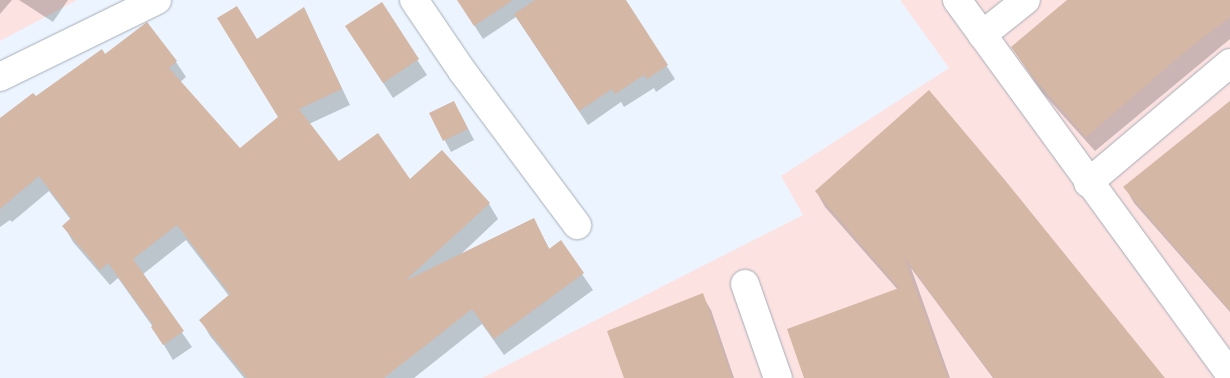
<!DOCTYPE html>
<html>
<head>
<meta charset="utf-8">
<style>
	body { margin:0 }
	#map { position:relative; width:1230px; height:378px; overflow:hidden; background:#ecf5ff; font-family:"Roboto Condensed",sans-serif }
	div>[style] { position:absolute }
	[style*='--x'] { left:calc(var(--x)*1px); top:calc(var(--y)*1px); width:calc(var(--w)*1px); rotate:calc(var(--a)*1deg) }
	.industrial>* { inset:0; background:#fde2e2 }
	.shadow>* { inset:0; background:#0003 }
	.building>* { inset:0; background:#d4b7a4 }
	.roads { filter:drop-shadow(0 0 1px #a5adb6) drop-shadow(0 0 1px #a5adb6) }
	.minor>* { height:28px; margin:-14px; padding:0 14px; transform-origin:14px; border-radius:14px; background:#fff }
	.major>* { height:28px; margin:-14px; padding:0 14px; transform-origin:14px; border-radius:14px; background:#fff }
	span { translate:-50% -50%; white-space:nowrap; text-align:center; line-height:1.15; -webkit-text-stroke:4.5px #fff; paint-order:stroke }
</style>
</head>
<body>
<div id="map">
	<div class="industrial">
		<i style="clip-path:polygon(0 0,77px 0,0 41px)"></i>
		<i style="clip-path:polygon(900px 0,1230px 0,1230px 378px,482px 378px,803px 215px,781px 176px,949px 68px)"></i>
	</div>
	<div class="shadow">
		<i style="clip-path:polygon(0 0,12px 0,0 14px)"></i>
		<i style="clip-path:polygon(19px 0,68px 0,53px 22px)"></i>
		<i style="clip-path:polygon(458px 0,624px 0,675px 79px,656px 92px,654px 88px,624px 107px,621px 102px,588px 125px,516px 17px,483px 39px)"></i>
		<i style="clip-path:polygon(1069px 0,1230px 0,1230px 39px,1095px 151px,1042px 92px,1012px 47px)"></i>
		<i style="clip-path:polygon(381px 4px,427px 75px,393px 98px,356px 41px)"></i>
		<i style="clip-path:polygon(304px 9px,350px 105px,309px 124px,339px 162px,489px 204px,498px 219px,460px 255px,533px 219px,550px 250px,560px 242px,593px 290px,504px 355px,482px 324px,414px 378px,244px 378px,210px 336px,201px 320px,229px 296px,186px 240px,142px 275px,192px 347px,173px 360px,153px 327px,118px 278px,110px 285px,73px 242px,64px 226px,71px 220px,49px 191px,12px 222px,10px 220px,0 227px,0 120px,105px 56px,147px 24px,176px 62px,186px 77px,180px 82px,240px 149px,280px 118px,257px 40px)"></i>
		<i style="clip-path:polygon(1230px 101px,1230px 312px,1134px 203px,1125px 187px)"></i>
		<i style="clip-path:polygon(460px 113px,474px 140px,451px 152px,431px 114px)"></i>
		<i style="clip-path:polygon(816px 191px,1162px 378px,993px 378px,911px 268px,950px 378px,806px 378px,898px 290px,825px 207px)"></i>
		<i style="clip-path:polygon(702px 295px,711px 310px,734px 378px,626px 378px)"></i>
	</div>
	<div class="building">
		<i style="clip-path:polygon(457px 0,513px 0,474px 26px)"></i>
		<i style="clip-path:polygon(535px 0,626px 0,668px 65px,647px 79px,644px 75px,615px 94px,612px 89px,579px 111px,514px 14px)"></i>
		<i style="clip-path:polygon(1067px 0,1230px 0,1230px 17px,1187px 50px,1086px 137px,1032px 76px,1011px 47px)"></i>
		<i style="clip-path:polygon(382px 2px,419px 59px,383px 83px,345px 26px)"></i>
		<i style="clip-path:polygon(237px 6px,257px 39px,304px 7px,342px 89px,299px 109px,339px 161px,378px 133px,410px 179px,442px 150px,490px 203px,405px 281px,534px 218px,549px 249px,561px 240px,584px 273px,494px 339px,472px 309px,384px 378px,247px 378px,199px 320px,230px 294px,177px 225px,133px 259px,184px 331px,163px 345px,151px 327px,153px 325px,108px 263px,100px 270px,62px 226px,71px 218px,39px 176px,0 209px,0 118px,33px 93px,36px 96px,102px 49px,105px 54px,147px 22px,177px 61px,169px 68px,240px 148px,278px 117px,217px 18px)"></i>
		<i style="clip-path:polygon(929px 90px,1004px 179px,1165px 378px,994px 378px,904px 257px,948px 378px,804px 378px,787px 329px,899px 288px,815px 191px)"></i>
		<i style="clip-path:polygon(454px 101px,468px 129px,443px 141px,429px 113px)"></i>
		<i style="clip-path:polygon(1230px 101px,1230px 310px,1123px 187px)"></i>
		<i style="clip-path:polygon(703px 293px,732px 378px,624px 378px,607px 331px)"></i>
	</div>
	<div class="roads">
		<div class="minor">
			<i style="--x:414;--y:0;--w:87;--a:55.8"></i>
			<i style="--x:463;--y:72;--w:191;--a:53.3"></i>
			<i style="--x:957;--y:0;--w:463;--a:53.9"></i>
			<i style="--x:982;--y:35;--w:56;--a:-38.5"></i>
			<i style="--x:1088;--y:183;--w:186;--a:-40.2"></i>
			<i style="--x:745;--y:284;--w:100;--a:70.7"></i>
		</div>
		<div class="major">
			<i style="--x:0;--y:77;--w:175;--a:-26.1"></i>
		</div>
	</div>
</div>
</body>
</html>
